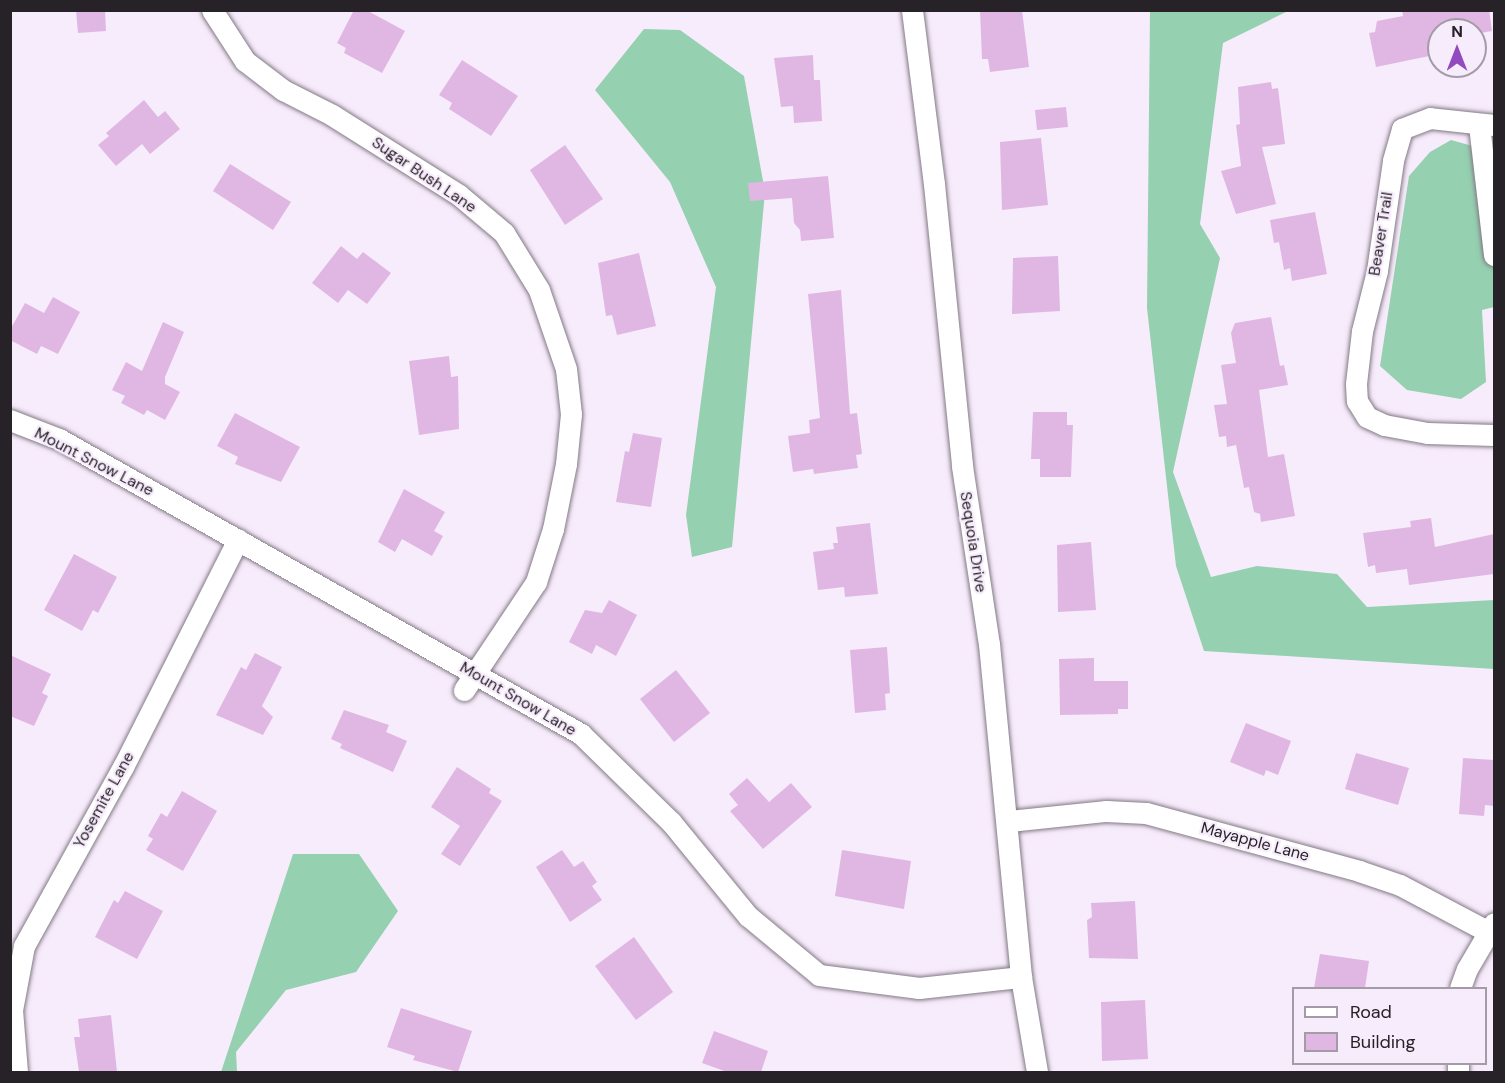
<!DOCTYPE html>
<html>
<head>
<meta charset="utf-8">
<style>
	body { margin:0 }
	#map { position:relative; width:1505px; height:1083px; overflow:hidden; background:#f7ecfb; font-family:"DM Sans",sans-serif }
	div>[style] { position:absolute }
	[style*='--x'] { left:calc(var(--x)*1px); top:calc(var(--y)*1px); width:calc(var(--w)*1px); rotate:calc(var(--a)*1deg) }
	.forest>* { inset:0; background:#95d0b0 }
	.building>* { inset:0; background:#e0b7e3 }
	.roads { filter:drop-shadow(0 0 2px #837986) drop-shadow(0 0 2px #837986) }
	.street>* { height:21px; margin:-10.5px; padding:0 10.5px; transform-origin:10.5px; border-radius:10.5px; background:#fff }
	span { translate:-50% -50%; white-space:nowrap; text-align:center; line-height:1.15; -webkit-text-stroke:4.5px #f7ecfb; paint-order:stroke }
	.street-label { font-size:16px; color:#262227 }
	.frame { position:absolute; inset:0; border:12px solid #262227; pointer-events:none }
	.legend { position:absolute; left:1292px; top:987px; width:195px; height:78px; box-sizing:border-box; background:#f7ecfb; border:2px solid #a39ba6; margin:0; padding:8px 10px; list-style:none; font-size:18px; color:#262227 }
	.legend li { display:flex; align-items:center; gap:12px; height:30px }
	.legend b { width:30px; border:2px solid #a39ba6 }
	.north { position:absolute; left:1427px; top:18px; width:60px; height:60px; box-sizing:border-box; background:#f7ecfb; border:2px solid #a39ba6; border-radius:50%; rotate:0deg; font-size:16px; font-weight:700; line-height:24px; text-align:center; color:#262227 }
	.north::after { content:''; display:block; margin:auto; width:21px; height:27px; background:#924bbe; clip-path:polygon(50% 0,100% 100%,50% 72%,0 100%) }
</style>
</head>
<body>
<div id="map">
	<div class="forest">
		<i style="clip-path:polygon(1150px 11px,1288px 11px,1223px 43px,1200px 224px,1220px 258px,1173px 472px,1211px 577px,1257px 566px,1337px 574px,1367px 607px,1494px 600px,1494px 669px,1204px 651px,1176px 566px,1147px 308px)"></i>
		<i style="clip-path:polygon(644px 29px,680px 30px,744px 76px,765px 192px,732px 547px,692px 557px,686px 515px,716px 287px,670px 182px,595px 90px)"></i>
		<i style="clip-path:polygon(1451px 140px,1494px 152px,1494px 307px,1482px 310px,1486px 382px,1461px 399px,1407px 390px,1380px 366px,1409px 176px,1430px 152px)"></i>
		<i style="clip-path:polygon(293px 854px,359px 854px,398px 911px,356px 972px,286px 990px,236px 1052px,237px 1072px,221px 1072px)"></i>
	</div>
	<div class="building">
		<i style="clip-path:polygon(76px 10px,105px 10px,106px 31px,78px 33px)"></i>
		<i style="clip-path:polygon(354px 10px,366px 10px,405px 31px,382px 73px,344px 53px,346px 48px,337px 43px)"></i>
		<i style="clip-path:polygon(980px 10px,1022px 10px,1029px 67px,990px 72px,988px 59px,982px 59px)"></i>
		<i style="clip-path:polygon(1402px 10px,1489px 10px,1492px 31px,1475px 34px,1475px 30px,1439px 30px,1439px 54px,1376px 67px,1369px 33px,1375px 32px,1377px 21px,1403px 16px)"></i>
		<i style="clip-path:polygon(813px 55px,814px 80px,820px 80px,822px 121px,794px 123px,793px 106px,781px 107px,774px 58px)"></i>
		<i style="clip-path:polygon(462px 60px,518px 96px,491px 136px,449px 109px,452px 103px,439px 95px)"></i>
		<i style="clip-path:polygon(1271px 82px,1272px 89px,1278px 88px,1285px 144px,1262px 147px,1276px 204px,1236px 214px,1221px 171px,1241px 166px,1236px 125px,1240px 124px,1238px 87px)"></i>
		<i style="clip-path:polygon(144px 100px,158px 117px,165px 111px,180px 129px,150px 154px,142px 144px,116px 166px,98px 145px,109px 136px,106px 133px)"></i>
		<i style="clip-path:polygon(1066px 107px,1068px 127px,1037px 130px,1035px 110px)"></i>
		<i style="clip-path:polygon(1041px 138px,1048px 205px,1002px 210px,1000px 142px)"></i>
		<i style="clip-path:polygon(565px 145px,603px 199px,565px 225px,530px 170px)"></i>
		<i style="clip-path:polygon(230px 164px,291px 202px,273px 230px,213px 191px)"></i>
		<i style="clip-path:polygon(828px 176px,834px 238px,801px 241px,800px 230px,794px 223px,792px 198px,750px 201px,748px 183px)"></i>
		<i style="clip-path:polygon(1315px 212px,1327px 274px,1292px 281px,1290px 268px,1284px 270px,1279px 242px,1274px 243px,1270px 220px)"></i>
		<i style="clip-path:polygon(341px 246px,357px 259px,363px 252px,391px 273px,367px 304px,348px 290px,338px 303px,312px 283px)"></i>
		<i style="clip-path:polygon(639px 253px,656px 326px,617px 335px,612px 315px,606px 316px,598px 263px)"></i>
		<i style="clip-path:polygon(1058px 256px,1060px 311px,1012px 314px,1013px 258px)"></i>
		<i style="clip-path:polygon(841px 290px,850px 414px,857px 413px,862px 454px,856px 455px,858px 468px,814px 474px,813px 469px,793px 472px,788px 436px,810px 433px,809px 420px,820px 418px,808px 294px)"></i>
		<i style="clip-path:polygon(53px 297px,80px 312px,58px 354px,41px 346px,37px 354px,10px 340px,10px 330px,25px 303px,44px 313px)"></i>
		<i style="clip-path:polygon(1271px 317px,1280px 366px,1284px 365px,1288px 385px,1259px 390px,1268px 457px,1284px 454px,1295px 516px,1261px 522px,1260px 514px,1254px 512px,1249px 487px,1244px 488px,1236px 445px,1227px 447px,1226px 436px,1219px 437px,1214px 405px,1227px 404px,1221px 365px,1236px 363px,1231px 333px,1235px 323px)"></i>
		<i style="clip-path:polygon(163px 322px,184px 332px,165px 377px,165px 384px,180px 392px,165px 420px,147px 410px,144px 415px,121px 403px,125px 396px,112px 390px,126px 362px,142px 371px)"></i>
		<i style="clip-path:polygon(449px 356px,451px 377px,458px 376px,459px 429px,419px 435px,409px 361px)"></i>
		<i style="clip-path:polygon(1033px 412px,1067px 412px,1067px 425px,1073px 425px,1071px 477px,1040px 477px,1040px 459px,1031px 459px)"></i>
		<i style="clip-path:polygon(235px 413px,300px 447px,281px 482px,235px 464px,238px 457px,217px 446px)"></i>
		<i style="clip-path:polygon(633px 433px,662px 438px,651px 507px,616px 502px,625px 451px,629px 452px)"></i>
		<i style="clip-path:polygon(404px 489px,445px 512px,434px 531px,443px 536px,432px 556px,402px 539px,395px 552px,378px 542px)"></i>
		<i style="clip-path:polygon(1431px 518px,1435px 547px,1494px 534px,1494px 574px,1409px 585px,1407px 569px,1376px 573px,1375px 565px,1368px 567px,1363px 533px,1411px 527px,1410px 521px)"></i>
		<i style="clip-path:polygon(870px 523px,878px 594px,845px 597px,844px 587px,818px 590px,813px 552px,834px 549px,833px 543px,838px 543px,836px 527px)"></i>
		<i style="clip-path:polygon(1091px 542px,1096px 610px,1058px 612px,1057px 545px)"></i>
		<i style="clip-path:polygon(74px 554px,117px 577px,98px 613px,93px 610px,82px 631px,44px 610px)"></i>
		<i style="clip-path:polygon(609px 600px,637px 615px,616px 656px,596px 645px,592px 654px,569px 642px,585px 610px,602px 613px)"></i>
		<i style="clip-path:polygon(887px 647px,890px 693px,885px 694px,886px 710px,855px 713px,850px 650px)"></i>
		<i style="clip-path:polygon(255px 653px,282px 667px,262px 706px,273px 717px,263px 735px,216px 715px,241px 667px,246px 670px)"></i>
		<i style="clip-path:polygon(10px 655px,51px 674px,42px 693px,48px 696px,34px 726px,10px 716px)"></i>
		<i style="clip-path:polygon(1094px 658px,1094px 681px,1128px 681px,1128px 709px,1118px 709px,1118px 714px,1060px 715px,1059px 659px)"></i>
		<i style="clip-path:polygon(676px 670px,710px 713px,674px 742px,640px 699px)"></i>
		<i style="clip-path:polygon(344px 710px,389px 725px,386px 732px,407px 741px,393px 772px,340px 748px,342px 744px,331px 739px)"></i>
		<i style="clip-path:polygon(1246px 723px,1291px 741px,1278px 775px,1266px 770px,1264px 776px,1230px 762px)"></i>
		<i style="clip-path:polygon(1356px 753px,1409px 768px,1398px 805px,1345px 789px)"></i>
		<i style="clip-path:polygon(1463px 758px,1494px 760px,1494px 806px,1485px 805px,1484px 816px,1459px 814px)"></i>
		<i style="clip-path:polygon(457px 767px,491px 789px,489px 793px,502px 801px,460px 866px,441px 854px,460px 826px,431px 807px)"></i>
		<i style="clip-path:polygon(747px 778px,769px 802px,791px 783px,812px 807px,763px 849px,730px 811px,738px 805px,729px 794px)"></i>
		<i style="clip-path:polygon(182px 791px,217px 811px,183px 871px,146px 850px,153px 839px,148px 836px,161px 813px,167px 817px)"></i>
		<i style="clip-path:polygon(562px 850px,574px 867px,583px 861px,597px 882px,592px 886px,602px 900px,570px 922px,536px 867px)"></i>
		<i style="clip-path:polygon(842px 850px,911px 861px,904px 909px,835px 896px)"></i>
		<i style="clip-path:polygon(125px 891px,163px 911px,137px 959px,95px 937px,114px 900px,118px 903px)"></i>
		<i style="clip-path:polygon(1135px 901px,1138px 959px,1089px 958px,1087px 920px,1092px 917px,1091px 903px)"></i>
		<i style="clip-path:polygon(634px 937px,673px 992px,636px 1020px,595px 966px)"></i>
		<i style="clip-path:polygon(1320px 954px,1369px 961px,1365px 988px,1314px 988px)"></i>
		<i style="clip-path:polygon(1145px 1000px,1148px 1059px,1102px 1061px,1101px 1002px)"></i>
		<i style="clip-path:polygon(401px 1008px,472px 1031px,458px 1072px,413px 1060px,415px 1056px,387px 1047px)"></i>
		<i style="clip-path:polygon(111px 1015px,117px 1072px,79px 1072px,74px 1037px,80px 1037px,78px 1019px)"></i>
		<i style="clip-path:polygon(714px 1031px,768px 1051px,761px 1072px,727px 1072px,702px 1063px)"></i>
	</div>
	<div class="roads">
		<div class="street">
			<i style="--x:212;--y:10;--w:61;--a:57.1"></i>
			<i style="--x:245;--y:61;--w:48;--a:37.3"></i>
			<i style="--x:283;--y:90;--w:55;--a:27"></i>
			<i style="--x:332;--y:115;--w:150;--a:32.2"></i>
			<i style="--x:459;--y:195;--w:59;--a:40.2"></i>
			<i style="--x:504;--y:233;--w:67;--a:58.4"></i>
			<i style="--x:539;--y:290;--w:83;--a:71.1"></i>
			<i style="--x:566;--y:369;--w:45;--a:83.7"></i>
			<i style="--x:571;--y:414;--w:50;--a:95.7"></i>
			<i style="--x:566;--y:464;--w:66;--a:101.3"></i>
			<i style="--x:553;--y:529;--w:56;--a:107.8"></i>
			<i style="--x:536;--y:582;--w:130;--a:123.7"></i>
			<i style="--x:912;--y:10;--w:175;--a:82.8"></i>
			<i style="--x:934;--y:184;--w:283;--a:84.3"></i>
			<i style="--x:962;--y:466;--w:180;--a:81.4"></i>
			<i style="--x:989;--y:644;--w:335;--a:84.5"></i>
			<i style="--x:1021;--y:977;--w:96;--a:80.4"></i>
			<i style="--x:1479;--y:125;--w:131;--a:83.4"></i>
			<i style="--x:1494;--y:125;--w:64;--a:-173.8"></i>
			<i style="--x:1430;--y:118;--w:30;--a:159"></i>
			<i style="--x:1402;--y:129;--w:33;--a:106"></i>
			<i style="--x:1393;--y:161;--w:111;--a:98.3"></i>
			<i style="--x:1377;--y:271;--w:62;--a:104"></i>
			<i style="--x:1362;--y:331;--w:53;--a:96.5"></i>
			<i style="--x:1356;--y:384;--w:17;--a:87"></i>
			<i style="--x:1357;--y:401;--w:19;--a:58"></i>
			<i style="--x:1367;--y:417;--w:19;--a:25"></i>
			<i style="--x:1384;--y:425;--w:44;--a:10.5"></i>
			<i style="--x:1427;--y:433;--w:67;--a:1.7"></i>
			<i style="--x:10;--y:420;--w:53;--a:21.2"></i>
			<i style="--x:59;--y:439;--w:600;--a:29.47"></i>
			<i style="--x:581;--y:734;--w:126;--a:44.4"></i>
			<i style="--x:671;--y:822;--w:122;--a:50.7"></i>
			<i style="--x:748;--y:916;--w:92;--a:39.7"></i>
			<i style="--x:819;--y:975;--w:101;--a:7.4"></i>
			<i style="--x:919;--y:988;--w:103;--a:-6.2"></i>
			<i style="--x:1009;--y:821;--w:98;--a:-5.9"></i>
			<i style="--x:1106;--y:811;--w:40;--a:2.9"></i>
			<i style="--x:1146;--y:813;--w:221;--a:15.2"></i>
			<i style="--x:1359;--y:871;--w:43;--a:18.9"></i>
			<i style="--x:1400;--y:885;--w:98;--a:27.9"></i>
			<i style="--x:1460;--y:988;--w:20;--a:-70"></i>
			<i style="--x:1467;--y:969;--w:53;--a:-59.6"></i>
			<i style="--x:1458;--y:1064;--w:8;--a:90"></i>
			<i style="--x:17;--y:1072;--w:62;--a:-94.6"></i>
			<i style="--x:12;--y:1010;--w:65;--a:-79.4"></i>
			<i style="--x:24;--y:946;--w:205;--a:-61.1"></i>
			<i style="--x:123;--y:767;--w:255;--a:-63.2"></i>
		</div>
	</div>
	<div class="street-label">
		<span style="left:424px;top:175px;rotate:34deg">Sugar Bush Lane</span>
		<span style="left:1381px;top:234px;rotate:-81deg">Beaver Trail</span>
		<span style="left:94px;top:462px;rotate:27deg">Mount Snow Lane</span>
		<span style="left:973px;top:542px;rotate:81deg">Sequoia Drive</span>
		<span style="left:518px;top:699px;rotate:30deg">Mount Snow Lane</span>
		<span style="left:104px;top:800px;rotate:-61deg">Yosemite Lane</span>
		<span style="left:1255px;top:842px;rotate:15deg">Mayapple Lane</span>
	</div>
	<div class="frame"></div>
	<ul class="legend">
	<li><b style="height:8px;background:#fff"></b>Road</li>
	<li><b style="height:16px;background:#e0b7e3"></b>Building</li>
	</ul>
	<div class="north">N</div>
</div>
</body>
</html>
